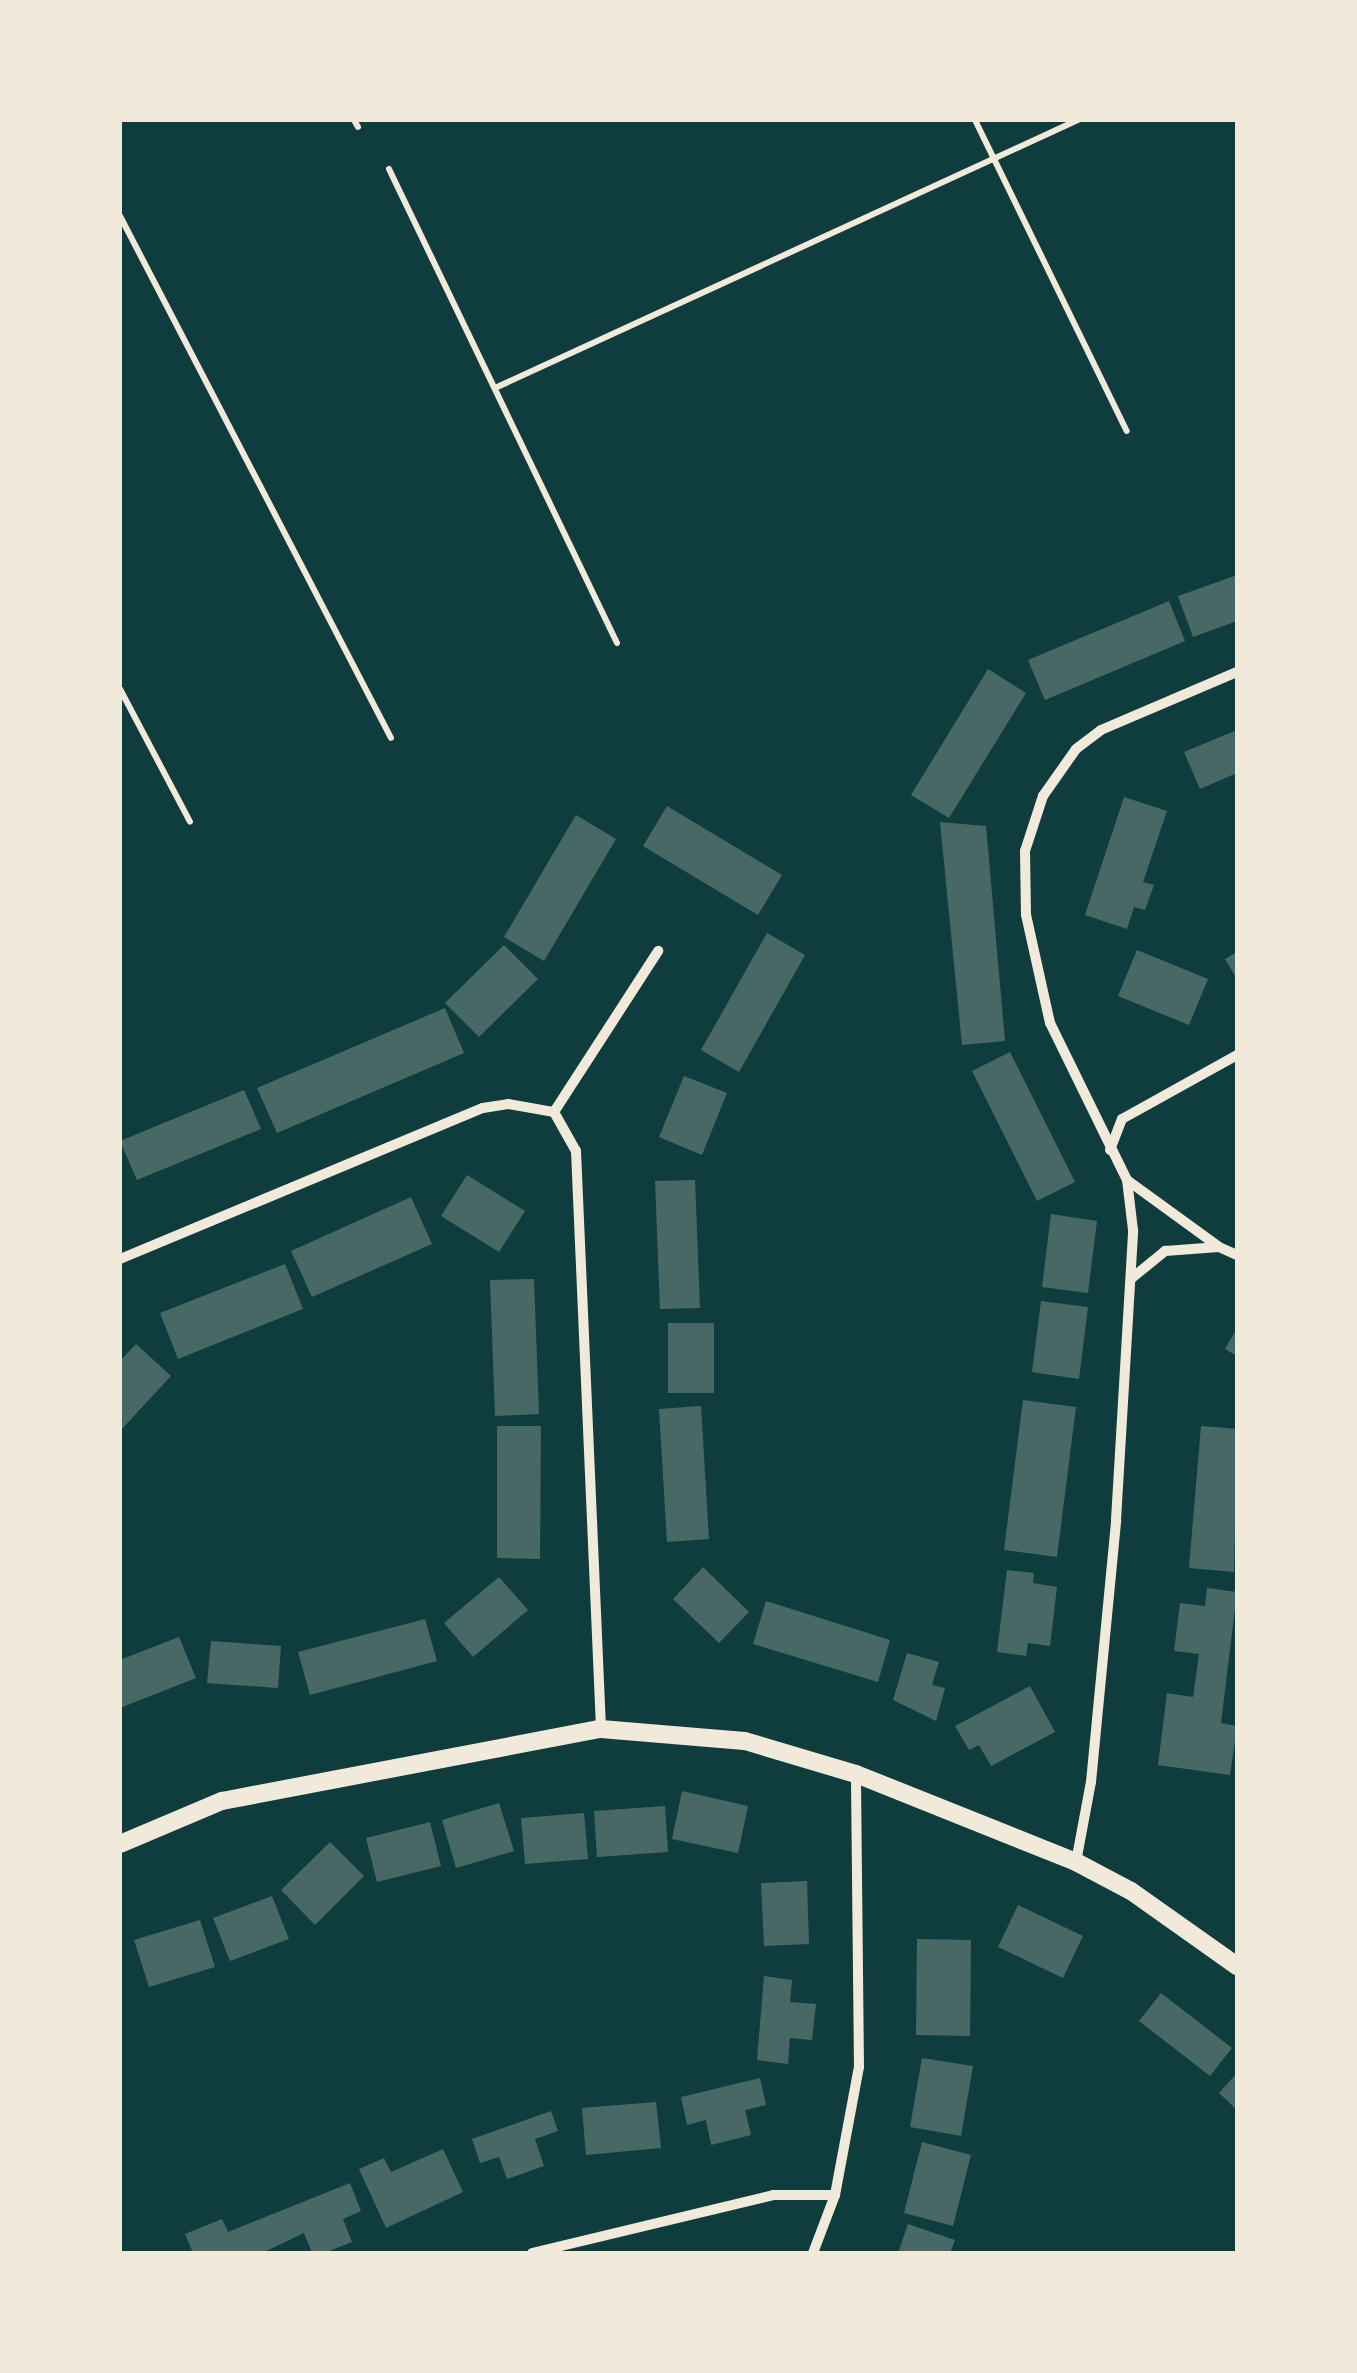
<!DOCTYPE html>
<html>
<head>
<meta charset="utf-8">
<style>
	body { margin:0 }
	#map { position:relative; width:1357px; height:2373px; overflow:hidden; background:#0f3d3e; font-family:Arial,sans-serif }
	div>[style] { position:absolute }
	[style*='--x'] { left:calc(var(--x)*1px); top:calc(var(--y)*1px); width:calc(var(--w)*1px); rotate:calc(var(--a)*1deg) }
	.building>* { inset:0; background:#486865 }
	.path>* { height:6px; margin:-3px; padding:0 3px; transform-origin:3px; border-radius:3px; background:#f1e9da }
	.minor>* { height:10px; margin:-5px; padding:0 5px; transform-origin:5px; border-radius:5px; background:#f1e9da }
	.tertiary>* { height:18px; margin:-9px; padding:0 9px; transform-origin:9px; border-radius:9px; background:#f1e9da }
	span { translate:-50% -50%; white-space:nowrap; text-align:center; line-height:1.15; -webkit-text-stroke:9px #f1e9da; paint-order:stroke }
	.frame { position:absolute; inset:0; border:122px solid #f1e9da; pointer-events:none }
</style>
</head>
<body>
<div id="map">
	<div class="building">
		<i style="clip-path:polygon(1237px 575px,1237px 621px,1193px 637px,1178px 596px)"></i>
		<i style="clip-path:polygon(1169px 601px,1185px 641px,1045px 700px,1028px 660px)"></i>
		<i style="clip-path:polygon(988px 669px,1026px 693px,949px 818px,911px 795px)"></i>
		<i style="clip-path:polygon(1237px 730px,1237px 773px,1200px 789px,1184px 752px)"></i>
		<i style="clip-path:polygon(1124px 797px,1167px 811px,1143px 882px,1154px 885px,1145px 910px,1134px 907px,1127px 929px,1085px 915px)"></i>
		<i style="clip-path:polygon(667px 806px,782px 875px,758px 915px,643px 846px)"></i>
		<i style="clip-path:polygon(576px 815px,616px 839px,544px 961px,504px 937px)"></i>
		<i style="clip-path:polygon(940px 822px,986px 826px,1005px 1041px,962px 1045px)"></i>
		<i style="clip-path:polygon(767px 933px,805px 955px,739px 1072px,701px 1050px)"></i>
		<i style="clip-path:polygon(504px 945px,538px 979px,479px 1037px,445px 1003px)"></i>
		<i style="clip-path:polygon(1137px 950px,1208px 979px,1189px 1025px,1118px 996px)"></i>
		<i style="clip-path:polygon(1237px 952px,1237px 979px,1225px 959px)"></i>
		<i style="clip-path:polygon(445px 1008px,464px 1053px,277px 1133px,257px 1088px)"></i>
		<i style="clip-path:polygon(1010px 1052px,1075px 1182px,1037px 1201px,972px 1071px)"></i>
		<i style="clip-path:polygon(684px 1076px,727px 1093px,702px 1155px,659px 1137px)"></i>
		<i style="clip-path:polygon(244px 1090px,261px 1129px,137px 1180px,120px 1141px)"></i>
		<i style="clip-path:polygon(467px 1175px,525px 1211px,499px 1252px,441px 1216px)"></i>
		<i style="clip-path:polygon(695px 1180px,700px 1308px,660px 1309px,655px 1181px)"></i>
		<i style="clip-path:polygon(411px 1197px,432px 1244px,312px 1297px,291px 1251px)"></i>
		<i style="clip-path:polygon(1051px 1214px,1097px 1221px,1088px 1293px,1042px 1287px)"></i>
		<i style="clip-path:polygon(285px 1264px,303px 1309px,178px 1359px,160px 1313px)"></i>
		<i style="clip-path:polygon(534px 1279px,539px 1414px,495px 1416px,490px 1280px)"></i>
		<i style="clip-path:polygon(1041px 1301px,1088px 1307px,1079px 1379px,1032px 1372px)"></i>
		<i style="clip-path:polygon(668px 1323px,714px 1323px,714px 1393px,668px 1393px)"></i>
		<i style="clip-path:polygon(1237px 1328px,1237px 1356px,1225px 1349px)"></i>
		<i style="clip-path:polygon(136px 1344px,171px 1376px,120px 1431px,120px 1361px)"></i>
		<i style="clip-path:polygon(1023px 1400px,1076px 1407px,1057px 1557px,1004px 1550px)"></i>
		<i style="clip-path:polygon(701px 1406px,709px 1539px,667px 1542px,659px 1409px)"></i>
		<i style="clip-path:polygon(497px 1426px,541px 1426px,540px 1559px,497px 1558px)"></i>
		<i style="clip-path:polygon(1201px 1426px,1237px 1429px,1234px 1572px,1189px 1568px)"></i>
		<i style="clip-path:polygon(703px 1567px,749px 1612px,719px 1643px,673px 1599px)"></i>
		<i style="clip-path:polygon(1007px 1570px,1034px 1573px,1033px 1583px,1057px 1587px,1050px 1646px,1028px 1643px,1026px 1656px,997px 1652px)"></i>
		<i style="clip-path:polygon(499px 1577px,528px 1610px,473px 1657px,444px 1623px)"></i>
		<i style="clip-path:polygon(1207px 1588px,1237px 1592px,1221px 1723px,1237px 1726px,1230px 1775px,1158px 1765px,1167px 1693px,1193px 1697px,1199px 1654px,1174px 1651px,1180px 1603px,1205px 1606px)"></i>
		<i style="clip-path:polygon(766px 1601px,890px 1640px,878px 1682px,753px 1644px)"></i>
		<i style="clip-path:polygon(425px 1619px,437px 1661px,310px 1695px,298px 1652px)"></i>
		<i style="clip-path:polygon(179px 1637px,196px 1678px,120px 1708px,120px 1660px)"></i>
		<i style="clip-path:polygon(211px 1641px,281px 1646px,278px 1688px,207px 1683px)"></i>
		<i style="clip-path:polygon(907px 1653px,939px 1662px,932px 1685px,945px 1688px,936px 1721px,893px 1700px)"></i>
		<i style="clip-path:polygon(1030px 1686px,1055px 1732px,991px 1766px,979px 1745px,969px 1750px,955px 1726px)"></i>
		<i style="clip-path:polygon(682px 1791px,748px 1806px,738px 1853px,672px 1839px)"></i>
		<i style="clip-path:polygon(499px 1803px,514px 1851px,456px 1868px,442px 1820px)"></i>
		<i style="clip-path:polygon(665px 1806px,668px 1852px,597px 1857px,594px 1811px)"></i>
		<i style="clip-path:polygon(584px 1813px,588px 1859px,525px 1864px,521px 1818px)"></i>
		<i style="clip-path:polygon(430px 1822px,441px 1866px,377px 1882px,366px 1838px)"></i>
		<i style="clip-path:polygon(330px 1842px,364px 1876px,315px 1925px,281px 1890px)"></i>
		<i style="clip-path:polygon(807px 1881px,809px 1944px,764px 1946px,761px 1883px)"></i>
		<i style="clip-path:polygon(272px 1896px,289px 1939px,230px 1961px,213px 1918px)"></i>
		<i style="clip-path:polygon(1018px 1905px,1083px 1936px,1063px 1978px,998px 1947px)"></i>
		<i style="clip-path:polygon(200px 1920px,215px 1967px,149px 1987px,134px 1940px)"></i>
		<i style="clip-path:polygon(917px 1939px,971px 1940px,970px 2036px,916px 2035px)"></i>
		<i style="clip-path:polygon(764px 1976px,792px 1980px,790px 2002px,816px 2004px,812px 2040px,790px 2038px,788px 2064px,757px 2060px)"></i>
		<i style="clip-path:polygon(1161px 1993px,1232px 2048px,1210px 2076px,1139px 2021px)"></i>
		<i style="clip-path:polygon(922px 2058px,973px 2066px,961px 2136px,910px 2127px)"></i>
		<i style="clip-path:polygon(1237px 2073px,1237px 2110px,1219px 2093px)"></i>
		<i style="clip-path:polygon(760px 2078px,766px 2105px,745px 2110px,751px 2135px,711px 2145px,706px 2120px,687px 2125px,681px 2097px)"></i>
		<i style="clip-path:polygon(656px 2102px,661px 2148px,586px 2155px,582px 2108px)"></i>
		<i style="clip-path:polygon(551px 2111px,558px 2131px,535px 2139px,544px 2166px,507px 2179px,499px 2157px,480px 2163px,472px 2139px)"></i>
		<i style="clip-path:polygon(922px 2142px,971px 2155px,953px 2226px,904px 2213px)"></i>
		<i style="clip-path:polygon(443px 2149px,463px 2192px,386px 2228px,359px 2169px,384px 2158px,391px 2172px)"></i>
		<i style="clip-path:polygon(350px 2183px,361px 2211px,343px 2219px,352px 2242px,324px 2253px,312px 2253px,304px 2233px,262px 2253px,193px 2253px,185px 2234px,222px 2219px,228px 2232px)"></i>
		<i style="clip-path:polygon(908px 2224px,955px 2240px,950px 2253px,898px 2253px)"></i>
	</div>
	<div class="path">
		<i style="--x:354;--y:120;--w:8;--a:60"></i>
		<i style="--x:975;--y:120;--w:346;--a:64"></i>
		<i style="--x:389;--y:169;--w:526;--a:64.31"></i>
		<i style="--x:120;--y:216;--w:588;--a:62.56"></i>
		<i style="--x:495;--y:388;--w:642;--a:-24.69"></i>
		<i style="--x:120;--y:689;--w:150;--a:62.2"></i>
	</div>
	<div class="minor">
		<i style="--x:554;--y:1112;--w:192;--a:-57.1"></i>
		<i style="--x:1110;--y:1150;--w:33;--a:-69"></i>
		<i style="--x:1122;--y:1119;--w:132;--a:-29.1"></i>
		<i style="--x:1127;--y:1180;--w:112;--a:36"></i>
		<i style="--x:120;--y:1259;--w:393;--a:-22.6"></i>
		<i style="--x:483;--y:1108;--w:25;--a:-9"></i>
		<i style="--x:508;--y:1104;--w:47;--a:9.9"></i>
		<i style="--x:554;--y:1112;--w:45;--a:60.6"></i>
		<i style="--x:576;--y:1151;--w:579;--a:87.52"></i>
		<i style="--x:1132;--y:1278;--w:43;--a:-39.3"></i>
		<i style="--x:1165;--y:1251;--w:54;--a:-4.2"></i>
		<i style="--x:1219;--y:1247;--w:20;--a:24"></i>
		<i style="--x:1076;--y:1862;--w:81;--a:-79.4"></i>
		<i style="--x:1091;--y:1782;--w:263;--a:-84.5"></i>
		<i style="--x:1116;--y:1520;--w:290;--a:-86.6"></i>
		<i style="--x:1133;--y:1230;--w:50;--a:-96.8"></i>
		<i style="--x:1127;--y:1180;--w:175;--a:-116.1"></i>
		<i style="--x:1050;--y:1023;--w:111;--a:-102.5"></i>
		<i style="--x:1026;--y:915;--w:64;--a:-90.9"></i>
		<i style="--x:1025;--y:851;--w:58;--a:-71.9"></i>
		<i style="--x:1043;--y:796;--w:57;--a:-54.9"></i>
		<i style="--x:1076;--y:749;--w:31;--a:-37"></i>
		<i style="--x:1101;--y:730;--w:148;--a:-23.1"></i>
		<i style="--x:532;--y:2253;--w:248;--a:-13.5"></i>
		<i style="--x:773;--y:2195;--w:62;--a:0"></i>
		<i style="--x:813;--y:2253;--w:62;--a:-69.2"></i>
		<i style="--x:835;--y:2195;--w:130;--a:-79.4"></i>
		<i style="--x:859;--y:2067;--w:293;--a:-90.6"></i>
	</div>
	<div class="tertiary">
		<i style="--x:120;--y:1844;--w:111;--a:-22.9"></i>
		<i style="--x:222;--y:1801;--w:386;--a:-10.8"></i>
		<i style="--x:601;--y:1729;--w:144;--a:4.8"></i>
		<i style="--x:745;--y:1741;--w:116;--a:16.6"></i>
		<i style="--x:856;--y:1774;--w:237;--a:21.8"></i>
		<i style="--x:1076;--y:1862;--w:62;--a:27.8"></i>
		<i style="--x:1131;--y:1891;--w:130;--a:35.3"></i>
	</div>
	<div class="frame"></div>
</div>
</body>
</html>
